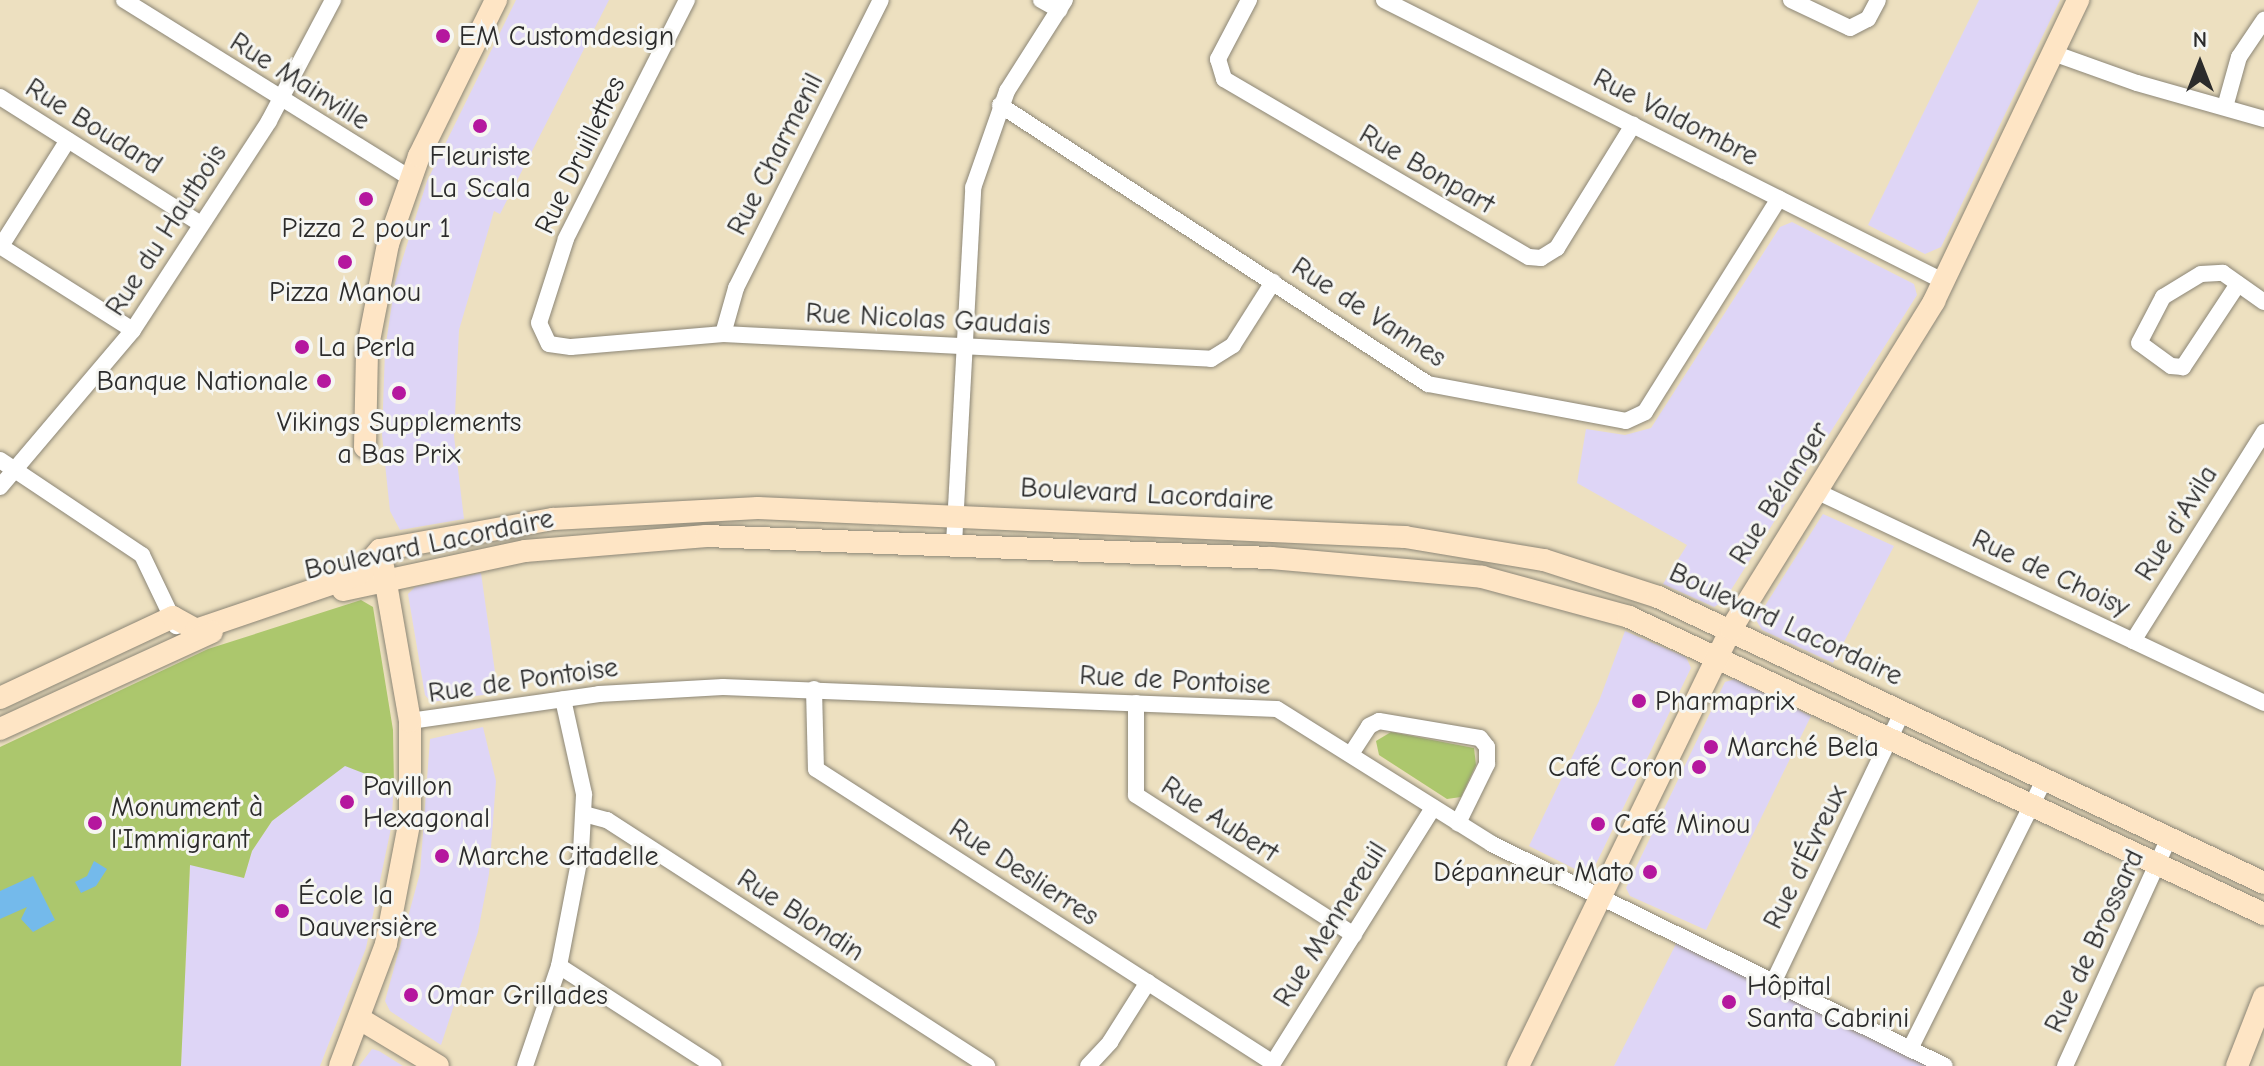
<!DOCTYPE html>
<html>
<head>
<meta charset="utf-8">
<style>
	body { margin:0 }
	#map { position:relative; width:2264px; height:1066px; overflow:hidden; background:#ede0c0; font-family:"Comic Neue",sans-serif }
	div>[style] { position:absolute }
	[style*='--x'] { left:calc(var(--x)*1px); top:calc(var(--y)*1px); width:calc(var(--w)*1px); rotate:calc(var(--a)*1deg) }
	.built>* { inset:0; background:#ded5f6 }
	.green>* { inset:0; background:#acc76d }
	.water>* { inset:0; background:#74baeb }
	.roads { filter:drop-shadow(0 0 2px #8c8676) drop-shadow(0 0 2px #8c8676) }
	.street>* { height:16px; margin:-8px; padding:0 8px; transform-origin:8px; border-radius:8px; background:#fff }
	.secondary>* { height:22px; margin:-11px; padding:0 11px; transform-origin:11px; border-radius:11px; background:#fee5c5 }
	.dots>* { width:22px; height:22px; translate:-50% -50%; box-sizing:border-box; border:4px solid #f6f6f2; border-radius:50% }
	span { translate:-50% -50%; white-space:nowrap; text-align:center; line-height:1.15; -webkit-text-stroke:6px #f6f6f2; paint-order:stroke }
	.poi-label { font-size:28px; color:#2b2b2b }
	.left { translate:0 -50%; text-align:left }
	.right { translate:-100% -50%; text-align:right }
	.street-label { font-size:28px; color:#2b2b2b }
	.north { position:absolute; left:2160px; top:24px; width:80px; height:80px; -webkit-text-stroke:6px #f6f6f2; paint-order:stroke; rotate:0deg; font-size:22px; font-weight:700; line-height:32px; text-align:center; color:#2b2b2b }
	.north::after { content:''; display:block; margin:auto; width:28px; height:36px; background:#2b2b2b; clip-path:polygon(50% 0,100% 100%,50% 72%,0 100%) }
</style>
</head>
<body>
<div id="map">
	<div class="built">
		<i style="clip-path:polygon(516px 0,609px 0,500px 214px,494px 211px,459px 330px,454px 436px,464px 519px,400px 530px,390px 511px,382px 435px,385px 350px,395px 283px,427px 181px)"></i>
		<i style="clip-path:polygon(1979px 0,2060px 0,1941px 247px,1925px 254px,1868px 225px)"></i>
		<i style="clip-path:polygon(1792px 222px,1914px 284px,1917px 295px,1724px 601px,1714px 607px,1663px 584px,1687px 545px,1577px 483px,1586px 429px,1625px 435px,1651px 428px,1780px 227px)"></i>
		<i style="clip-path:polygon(1823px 514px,1894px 546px,1833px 663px,1762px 630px,1756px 620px)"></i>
		<i style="clip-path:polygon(481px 573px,498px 693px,431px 702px,425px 695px,408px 594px,415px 587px)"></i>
		<i style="clip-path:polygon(1625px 631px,1686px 657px,1691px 668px,1595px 866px,1581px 872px,1529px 846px,1599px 701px)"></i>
		<i style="clip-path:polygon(1735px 679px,1811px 716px,1706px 930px,1630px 896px,1626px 888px,1725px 682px)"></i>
		<i style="clip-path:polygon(483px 727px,496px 781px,489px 874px,478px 932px,441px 1045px,390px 1011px,385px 1001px,420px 873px,430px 739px)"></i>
		<i style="clip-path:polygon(345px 765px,394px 785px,391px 828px,366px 948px,320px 1066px,181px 1066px,190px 864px,244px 878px,252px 851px,272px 821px)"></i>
		<i style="clip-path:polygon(1679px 938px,1945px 1066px,1614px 1066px)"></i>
		<i style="clip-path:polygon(372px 1049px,379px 1051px,403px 1066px,359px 1066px)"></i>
	</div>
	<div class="green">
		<i style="clip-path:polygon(361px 600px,373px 607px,393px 730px,394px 785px,345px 766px,272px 821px,252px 851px,244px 878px,190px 865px,181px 1066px,0 1066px,0 747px,208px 649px)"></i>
		<i style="clip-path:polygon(1391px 732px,1474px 748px,1476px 765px,1461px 797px,1447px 799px,1379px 755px,1376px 741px)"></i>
	</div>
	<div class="water">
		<i style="clip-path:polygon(94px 861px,107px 869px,96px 886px,81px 893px,75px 882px,87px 876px)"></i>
		<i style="clip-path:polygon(33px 876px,55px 920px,33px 932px,21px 919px,27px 907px,0 919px,0 891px)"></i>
	</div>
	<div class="roads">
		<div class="street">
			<i style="--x:124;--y:0;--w:337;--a:31.9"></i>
			<i style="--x:687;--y:0;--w:268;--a:116.9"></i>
			<i style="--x:566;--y:239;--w:88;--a:107.8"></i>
			<i style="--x:539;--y:323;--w:23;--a:65"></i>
			<i style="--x:549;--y:344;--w:22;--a:8"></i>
			<i style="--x:571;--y:347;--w:153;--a:-4.9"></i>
			<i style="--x:723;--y:334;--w:489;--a:2.9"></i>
			<i style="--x:1211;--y:359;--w:26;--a:-32"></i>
			<i style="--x:1233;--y:345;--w:75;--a:-57.6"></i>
			<i style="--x:1041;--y:0;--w:21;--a:29"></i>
			<i style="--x:1249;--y:0;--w:67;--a:117.7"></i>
			<i style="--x:1218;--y:59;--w:21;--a:73"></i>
			<i style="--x:1224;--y:79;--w:353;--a:30.3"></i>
			<i style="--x:1529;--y:257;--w:12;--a:5"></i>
			<i style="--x:1541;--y:258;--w:19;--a:-32"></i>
			<i style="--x:1557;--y:248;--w:145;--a:-58.3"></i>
			<i style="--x:1384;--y:0;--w:628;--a:26.69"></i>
			<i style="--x:1791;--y:0;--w:65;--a:25.4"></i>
			<i style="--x:1850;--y:28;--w:20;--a:-27"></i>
			<i style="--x:1868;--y:19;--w:21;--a:-62"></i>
			<i style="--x:2053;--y:53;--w:89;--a:19.7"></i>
			<i style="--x:2137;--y:83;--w:132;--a:15.8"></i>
			<i style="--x:0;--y:97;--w:238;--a:32.3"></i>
			<i style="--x:1000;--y:105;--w:511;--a:33.1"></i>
			<i style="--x:1428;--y:384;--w:201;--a:10.6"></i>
			<i style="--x:1626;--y:421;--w:21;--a:-25"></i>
			<i style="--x:1645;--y:412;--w:252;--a:-57.9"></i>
			<i style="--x:2225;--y:107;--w:52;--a:-74.4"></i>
			<i style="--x:2239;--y:57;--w:45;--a:-56"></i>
			<i style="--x:0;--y:246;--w:157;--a:32.3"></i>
			<i style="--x:1;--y:246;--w:125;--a:-57.7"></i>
			<i style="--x:2238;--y:284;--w:100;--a:123.5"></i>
			<i style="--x:2183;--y:367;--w:12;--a:-175"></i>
			<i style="--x:2171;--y:366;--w:39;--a:-144"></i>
			<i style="--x:2139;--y:343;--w:52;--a:-62.4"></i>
			<i style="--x:2163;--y:297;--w:44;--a:-31.2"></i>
			<i style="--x:2201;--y:274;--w:22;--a:-3"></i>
			<i style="--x:2223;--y:273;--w:50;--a:35.3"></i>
			<i style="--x:723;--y:334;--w:48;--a:-74.2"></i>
			<i style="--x:736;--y:288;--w:322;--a:-63.3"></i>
			<i style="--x:0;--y:460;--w:171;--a:33.8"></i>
			<i style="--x:142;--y:555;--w:79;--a:64.4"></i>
			<i style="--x:0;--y:487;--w:206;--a:-49.7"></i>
			<i style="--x:133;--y:330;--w:249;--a:-56.9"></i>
			<i style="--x:269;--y:121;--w:137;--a:-62.1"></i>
			<i style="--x:1816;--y:491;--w:496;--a:25.3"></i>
			<i style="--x:954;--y:544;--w:357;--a:-86.9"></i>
			<i style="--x:973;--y:188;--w:103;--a:-70.7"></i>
			<i style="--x:1007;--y:91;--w:108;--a:-57.5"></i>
			<i style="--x:2133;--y:641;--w:247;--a:-57.9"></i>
			<i style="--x:814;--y:689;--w:80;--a:88.6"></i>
			<i style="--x:816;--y:769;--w:543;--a:32.75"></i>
			<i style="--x:1136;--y:703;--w:92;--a:90"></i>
			<i style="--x:1136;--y:795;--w:259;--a:32.7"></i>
			<i style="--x:410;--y:721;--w:191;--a:-8.1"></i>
			<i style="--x:599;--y:694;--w:124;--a:-3.2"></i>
			<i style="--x:723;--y:687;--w:554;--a:2.27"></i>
			<i style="--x:1277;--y:709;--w:254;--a:32.1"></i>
			<i style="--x:1492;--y:844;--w:504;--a:26.11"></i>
			<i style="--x:1351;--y:754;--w:33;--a:-57"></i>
			<i style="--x:1369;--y:726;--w:11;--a:-27"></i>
			<i style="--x:1379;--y:721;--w:102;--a:9.6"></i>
			<i style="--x:1480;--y:738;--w:11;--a:52"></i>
			<i style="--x:1487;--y:747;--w:17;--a:90"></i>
			<i style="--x:1487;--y:764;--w:66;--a:116.2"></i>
			<i style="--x:584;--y:814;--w:24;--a:15"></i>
			<i style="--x:607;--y:820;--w:453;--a:32.9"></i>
			<i style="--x:559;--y:966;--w:184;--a:32.8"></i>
			<i style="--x:1773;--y:983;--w:301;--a:-64.5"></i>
			<i style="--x:1910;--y:1049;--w:301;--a:-63.5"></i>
			<i style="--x:525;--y:1066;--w:106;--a:-71.2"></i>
			<i style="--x:559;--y:966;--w:116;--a:-79.1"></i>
			<i style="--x:581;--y:852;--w:58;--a:-87"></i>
			<i style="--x:584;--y:794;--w:97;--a:-102.5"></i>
			<i style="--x:1088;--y:1066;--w:33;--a:-47"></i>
			<i style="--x:1110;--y:1042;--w:71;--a:-57.7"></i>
			<i style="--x:1271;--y:1066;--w:305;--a:-57.9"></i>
			<i style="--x:2065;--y:1066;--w:251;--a:-65.5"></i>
		</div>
		<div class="secondary">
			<i style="--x:365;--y:447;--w:96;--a:-88.8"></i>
			<i style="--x:367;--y:351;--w:109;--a:-78.9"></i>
			<i style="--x:388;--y:244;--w:93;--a:-70.6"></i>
			<i style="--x:419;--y:156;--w:174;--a:-63.7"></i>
			<i style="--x:343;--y:590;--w:186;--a:-12.1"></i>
			<i style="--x:525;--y:551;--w:182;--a:-4.7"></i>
			<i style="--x:706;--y:536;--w:565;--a:2.23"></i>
			<i style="--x:1271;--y:558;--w:212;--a:5.1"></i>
			<i style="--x:1482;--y:577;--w:152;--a:15.2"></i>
			<i style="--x:1629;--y:617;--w:701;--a:25.07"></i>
			<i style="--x:0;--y:698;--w:191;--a:-25.1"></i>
			<i style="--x:173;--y:617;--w:26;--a:29"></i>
			<i style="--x:196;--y:630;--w:171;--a:-18.8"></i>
			<i style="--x:358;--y:575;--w:33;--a:-49"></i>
			<i style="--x:380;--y:550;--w:176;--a:-10.2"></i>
			<i style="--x:553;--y:519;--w:205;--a:-3.1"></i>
			<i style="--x:758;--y:508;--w:648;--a:2.57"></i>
			<i style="--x:1405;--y:537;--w:141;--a:9.4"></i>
			<i style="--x:1544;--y:560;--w:120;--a:18"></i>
			<i style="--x:1658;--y:597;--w:670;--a:25.26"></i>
			<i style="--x:0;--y:729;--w:233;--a:-24.6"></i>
			<i style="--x:360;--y:1019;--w:91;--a:31.1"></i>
			<i style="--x:340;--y:1066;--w:130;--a:-69.3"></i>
			<i style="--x:386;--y:944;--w:127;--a:-79.1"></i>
			<i style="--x:410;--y:819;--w:98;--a:-90"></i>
			<i style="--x:410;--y:721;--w:156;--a:-99.9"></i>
			<i style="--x:1518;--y:1066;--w:486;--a:-64"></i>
			<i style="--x:1731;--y:629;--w:386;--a:-58.2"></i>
			<i style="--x:1934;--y:301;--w:334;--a:-64.4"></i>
			<i style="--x:2237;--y:1066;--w:74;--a:-68.6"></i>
		</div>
	</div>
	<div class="dots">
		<i style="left:443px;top:36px;background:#b5179e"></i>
		<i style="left:480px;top:126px;background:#b5179e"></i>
		<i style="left:366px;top:199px;background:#b5179e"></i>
		<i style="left:345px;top:262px;background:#b5179e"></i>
		<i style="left:302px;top:347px;background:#b5179e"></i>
		<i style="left:324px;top:381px;background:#b5179e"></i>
		<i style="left:399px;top:393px;background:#b5179e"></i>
		<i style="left:1639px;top:701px;background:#b5179e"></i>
		<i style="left:1711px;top:747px;background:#b5179e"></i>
		<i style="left:1699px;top:767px;background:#b5179e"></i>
		<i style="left:347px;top:802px;background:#b5179e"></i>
		<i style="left:95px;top:823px;background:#b5179e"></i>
		<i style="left:1598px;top:824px;background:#b5179e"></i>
		<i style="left:442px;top:856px;background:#b5179e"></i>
		<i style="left:1650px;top:872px;background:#b5179e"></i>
		<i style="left:282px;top:911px;background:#b5179e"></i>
		<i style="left:411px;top:995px;background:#b5179e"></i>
		<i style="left:1729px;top:1002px;background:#b5179e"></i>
	</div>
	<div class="poi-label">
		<span class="left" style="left:459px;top:36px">EM Customdesign</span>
		<span style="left:480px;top:172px">Fleuriste<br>La Scala</span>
		<span style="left:366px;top:228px">Pizza 2 pour 1</span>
		<span style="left:345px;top:292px">Pizza Manou</span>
		<span class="left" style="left:318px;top:347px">La Perla</span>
		<span class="right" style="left:308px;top:381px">Banque Nationale</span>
		<span style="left:399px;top:438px">Vikings Supplements<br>a Bas Prix</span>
		<span class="left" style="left:1655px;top:701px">Pharmaprix</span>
		<span class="left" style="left:1727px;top:747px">Marché Bela</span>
		<span class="right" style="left:1683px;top:767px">Café Coron</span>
		<span class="left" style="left:363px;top:802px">Pavillon<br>Hexagonal</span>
		<span class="left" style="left:111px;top:823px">Monument à<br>l'Immigrant</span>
		<span class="left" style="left:1614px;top:824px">Café Minou</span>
		<span class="left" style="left:458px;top:856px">Marche Citadelle</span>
		<span class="right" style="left:1634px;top:872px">Dépanneur Mato</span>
		<span class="left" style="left:298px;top:911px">École la<br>Dauversière</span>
		<span class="left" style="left:1747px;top:1002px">Hôpital<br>Santa Cabrini</span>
		<span class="left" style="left:427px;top:995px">Omar Grillades</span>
	</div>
	<div class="street-label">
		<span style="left:300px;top:81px;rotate:32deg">Rue Mainville</span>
		<span style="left:1676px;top:117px;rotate:27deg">Rue Valdombre</span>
		<span style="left:94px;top:126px;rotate:32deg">Rue Boudard</span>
		<span style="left:775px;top:154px;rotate:-63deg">Rue Charmenil</span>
		<span style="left:580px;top:155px;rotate:-64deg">Rue Druillettes</span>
		<span style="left:1427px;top:169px;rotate:30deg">Rue Bonpart</span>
		<span style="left:166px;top:230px;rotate:-57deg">Rue du Hautbois</span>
		<span style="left:1369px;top:312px;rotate:33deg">Rue de Vannes</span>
		<span style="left:928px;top:319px;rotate:3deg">Rue Nicolas Gaudais</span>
		<span style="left:1779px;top:493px;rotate:-58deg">Rue Bélanger</span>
		<span style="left:1147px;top:494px;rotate:3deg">Boulevard Lacordaire</span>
		<span style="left:2176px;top:523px;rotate:-58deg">Rue d'Avila</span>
		<span style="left:429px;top:544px;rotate:-12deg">Boulevard Lacordaire</span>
		<span style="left:2051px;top:573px;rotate:25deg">Rue de Choisy</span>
		<span style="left:1786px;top:624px;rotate:25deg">Boulevard Lacordaire</span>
		<span style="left:523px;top:680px;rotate:-8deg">Rue de Pontoise</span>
		<span style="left:1175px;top:680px;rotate:3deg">Rue de Pontoise</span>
		<span style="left:1220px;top:819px;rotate:33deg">Rue Aubert</span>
		<span style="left:1805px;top:857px;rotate:-64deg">Rue d'Évreux</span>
		<span style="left:1024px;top:872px;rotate:33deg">Rue Deslierres</span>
		<span style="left:801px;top:915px;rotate:33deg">Rue Blondin</span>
		<span style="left:1330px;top:924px;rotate:-58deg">Rue Mennereuil</span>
		<span style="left:2094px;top:941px;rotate:-65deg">Rue de Brossard</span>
	</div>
	<div class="north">N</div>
</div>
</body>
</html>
